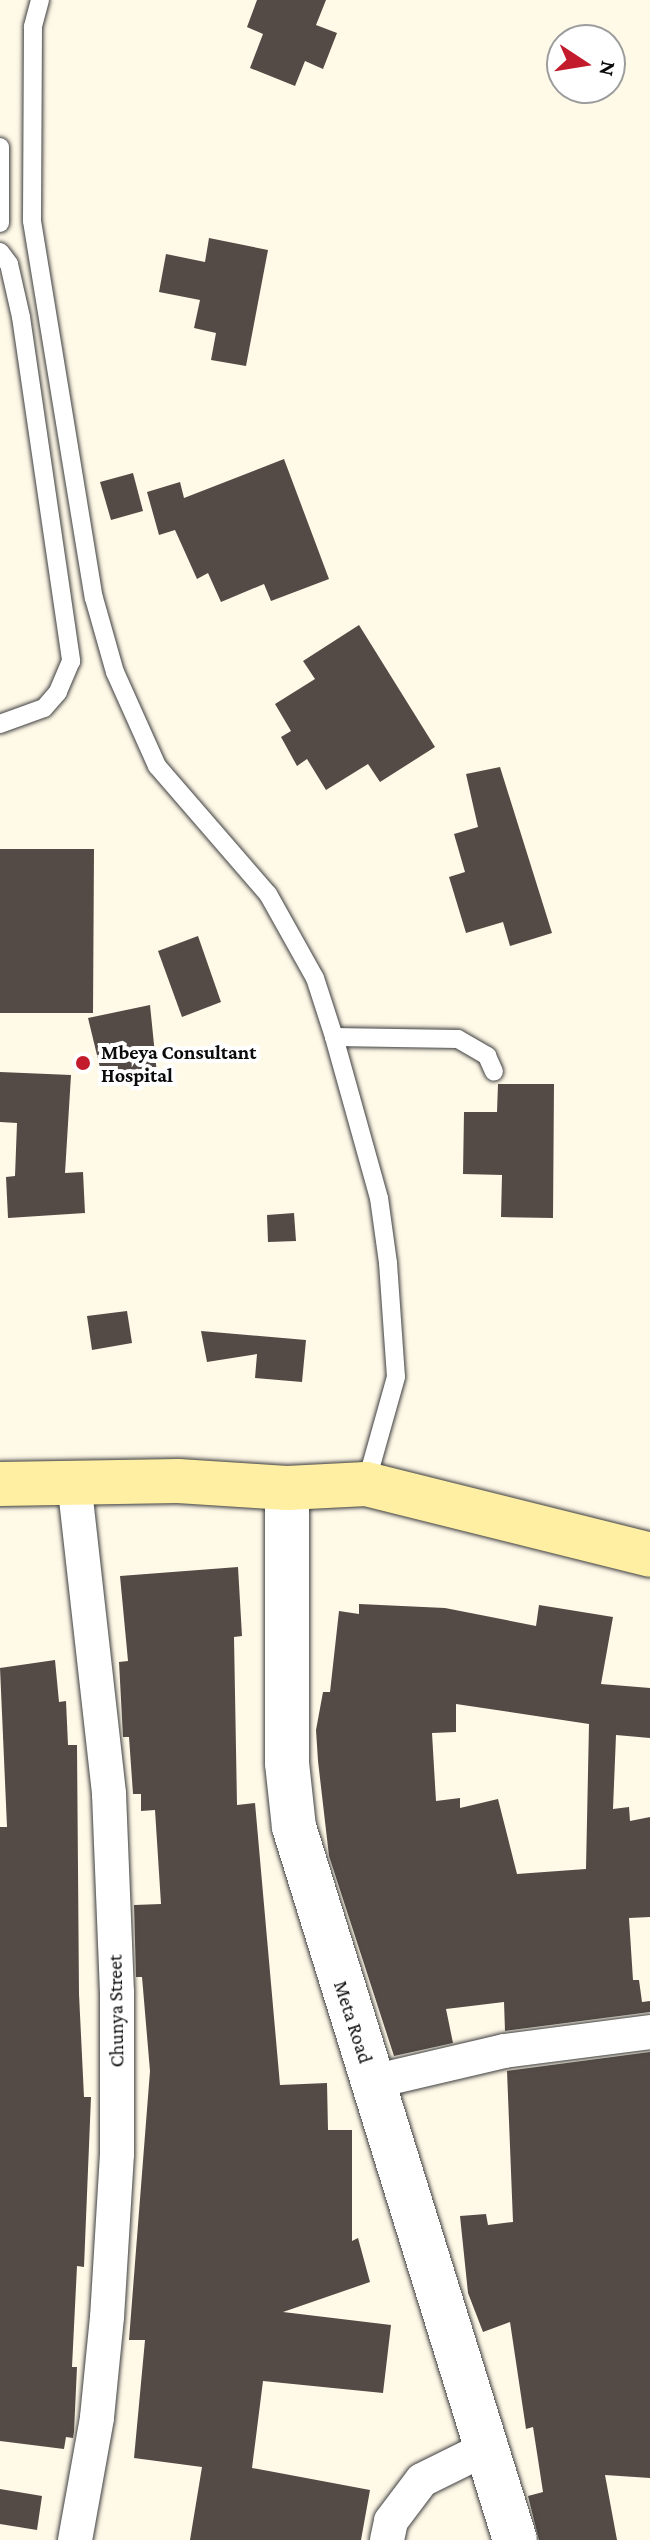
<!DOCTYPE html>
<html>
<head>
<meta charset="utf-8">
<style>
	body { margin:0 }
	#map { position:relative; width:650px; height:2540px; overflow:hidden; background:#fff9e8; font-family:"Crimson Pro",serif }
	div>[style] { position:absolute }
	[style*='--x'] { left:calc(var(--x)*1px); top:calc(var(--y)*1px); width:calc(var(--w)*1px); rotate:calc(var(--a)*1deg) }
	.building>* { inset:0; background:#544b46 }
	.roads { filter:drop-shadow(0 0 2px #3e3e3e) drop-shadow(0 0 2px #3e3e3e) }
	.service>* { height:18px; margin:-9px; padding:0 9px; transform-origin:9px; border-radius:9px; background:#fff }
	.minor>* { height:34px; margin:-17px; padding:0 17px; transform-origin:17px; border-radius:17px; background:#fff }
	.tertiary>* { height:44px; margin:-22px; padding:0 22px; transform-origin:22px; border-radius:22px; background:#fff }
	.secondary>* { height:44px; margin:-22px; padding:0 22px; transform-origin:22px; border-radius:22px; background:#ffefa3 }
	.dots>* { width:22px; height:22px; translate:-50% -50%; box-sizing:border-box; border:4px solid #fff; border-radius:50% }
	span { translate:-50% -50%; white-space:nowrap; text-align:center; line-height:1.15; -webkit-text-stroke:8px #fff; paint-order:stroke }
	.poi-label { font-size:20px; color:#0b0b0b; font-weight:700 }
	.left { translate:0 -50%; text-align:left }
	.street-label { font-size:20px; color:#0b0b0b }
	.north { position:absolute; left:546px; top:24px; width:80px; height:80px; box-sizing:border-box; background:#fff; border:2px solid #9d9d9d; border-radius:50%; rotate:102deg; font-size:22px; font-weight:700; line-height:32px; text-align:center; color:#0b0b0b }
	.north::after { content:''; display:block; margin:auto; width:28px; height:36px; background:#c31a2c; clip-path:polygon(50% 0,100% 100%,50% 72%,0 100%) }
</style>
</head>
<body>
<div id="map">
	<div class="building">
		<i style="clip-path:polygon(257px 0,326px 0,316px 25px,337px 33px,323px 69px,305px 61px,295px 86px,250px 68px,263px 34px,247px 27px)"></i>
		<i style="clip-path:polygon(209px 238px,268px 250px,246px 366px,211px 360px,216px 333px,194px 328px,200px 300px,159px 292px,166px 254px,205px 262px)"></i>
		<i style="clip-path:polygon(284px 459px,329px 579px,271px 601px,264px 584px,221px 602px,208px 573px,197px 579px,175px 530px,159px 535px,147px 492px,180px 482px,184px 498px)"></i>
		<i style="clip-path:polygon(133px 473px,143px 511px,111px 520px,100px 482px)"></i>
		<i style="clip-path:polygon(359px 625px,435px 747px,380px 782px,368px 764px,326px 790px,307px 759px,297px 766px,281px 737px,291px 731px,275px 704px,315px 679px,303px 661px)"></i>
		<i style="clip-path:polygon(500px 767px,552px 933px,510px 946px,503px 922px,466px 933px,449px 877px,465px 872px,454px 834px,478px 827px,466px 774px)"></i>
		<i style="clip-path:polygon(0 849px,94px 849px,93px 1013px,0 1013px)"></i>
		<i style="clip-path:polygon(198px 936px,221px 1002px,182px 1017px,158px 951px)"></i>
		<i style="clip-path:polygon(150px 1005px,157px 1074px,104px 1084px,88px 1018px)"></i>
		<i style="clip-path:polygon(0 1072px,71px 1075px,65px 1173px,83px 1172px,85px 1213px,8px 1218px,6px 1177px,15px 1176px,17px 1123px,0 1122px)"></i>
		<i style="clip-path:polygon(498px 1084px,554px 1084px,553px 1218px,501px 1217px,502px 1175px,463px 1174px,464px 1112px,497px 1112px)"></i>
		<i style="clip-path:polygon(294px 1213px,296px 1241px,268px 1242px,267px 1215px)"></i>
		<i style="clip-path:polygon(127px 1311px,132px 1343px,92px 1350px,87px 1316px)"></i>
		<i style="clip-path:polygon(201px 1331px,306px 1340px,302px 1382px,255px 1378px,257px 1354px,207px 1362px)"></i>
		<i style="clip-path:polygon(238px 1567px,242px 1636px,234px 1637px,237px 1805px,255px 1803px,280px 2085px,327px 2083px,328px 2130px,352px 2130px,352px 2241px,358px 2238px,370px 2282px,283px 2312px,391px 2325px,383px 2393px,263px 2381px,252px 2468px,370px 2490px,361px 2540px,190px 2540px,202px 2467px,134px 2458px,145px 2340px,129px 2340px,150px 2071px,142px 1977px,136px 1977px,134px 1905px,161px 1904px,155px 1810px,141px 1811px,141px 1794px,133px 1794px,129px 1737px,123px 1737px,119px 1662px,128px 1661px,120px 1576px)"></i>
		<i style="clip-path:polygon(evenodd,359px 1604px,445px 1608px,536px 1626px,539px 1605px,613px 1617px,601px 1684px,650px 1688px,650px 1738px,616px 1735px,613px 1809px,629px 1807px,630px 1821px,650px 1817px,650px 1917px,629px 1918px,633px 1980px,639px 1980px,642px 2002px,650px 2001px,650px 2012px,505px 2031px,504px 2002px,446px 2009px,453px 2043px,394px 2056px,329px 1856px,318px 1761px,316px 1730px,323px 1692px,330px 1692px,339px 1611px,359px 1614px,359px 1604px,456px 1704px,589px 1724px,586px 1869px,517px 1874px,498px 1799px,460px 1808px,460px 1798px,436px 1801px,432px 1733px,456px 1732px,456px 1704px)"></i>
		<i style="clip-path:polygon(55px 1660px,59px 1702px,66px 1701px,68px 1745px,77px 1745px,79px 1994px,84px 2097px,91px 2097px,84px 2267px,77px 2266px,72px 2367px,77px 2367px,74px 2432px,73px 2438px,66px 2437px,64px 2449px,0 2441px,0 1827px,7px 1827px,0 1668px)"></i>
		<i style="clip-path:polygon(650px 2052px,650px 2478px,605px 2475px,617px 2540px,539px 2540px,528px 2496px,543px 2492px,533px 2427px,526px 2429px,510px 2322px,483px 2332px,468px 2293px,460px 2216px,486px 2214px,488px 2225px,513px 2222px,507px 2071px)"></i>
		<i style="clip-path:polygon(0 2489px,42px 2496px,37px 2530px,0 2524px)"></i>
	</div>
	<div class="roads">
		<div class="service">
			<i style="--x:40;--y:0;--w:28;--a:105"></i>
			<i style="--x:33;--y:27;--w:194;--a:90.3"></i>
			<i style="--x:32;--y:221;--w:382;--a:80.7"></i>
			<i style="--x:94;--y:598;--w:77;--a:74.2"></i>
			<i style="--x:115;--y:672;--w:103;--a:65.9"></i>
			<i style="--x:157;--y:766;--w:169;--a:49.1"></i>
			<i style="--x:268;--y:894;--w:96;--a:60.8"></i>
			<i style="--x:315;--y:978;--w:62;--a:72.1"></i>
			<i style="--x:334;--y:1037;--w:167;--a:74.4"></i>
			<i style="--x:379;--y:1198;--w:66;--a:82.1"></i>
			<i style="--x:388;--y:1263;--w:114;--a:86"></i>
			<i style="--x:396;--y:1377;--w:111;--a:105.7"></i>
			<i style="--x:0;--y:147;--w:76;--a:90"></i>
			<i style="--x:0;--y:252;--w:15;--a:53"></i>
			<i style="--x:9;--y:264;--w:54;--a:77.2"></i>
			<i style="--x:21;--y:317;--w:348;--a:81.7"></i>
			<i style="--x:71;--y:661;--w:34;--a:113"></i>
			<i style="--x:58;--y:692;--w:21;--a:131"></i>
			<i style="--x:44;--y:708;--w:47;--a:160"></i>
			<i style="--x:334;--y:1037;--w:124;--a:0.9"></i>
			<i style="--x:458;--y:1039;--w:34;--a:30"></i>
			<i style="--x:487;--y:1056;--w:17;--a:66"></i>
		</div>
		<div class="minor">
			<i style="--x:74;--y:1481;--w:315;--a:83.6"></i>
			<i style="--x:109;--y:1794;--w:198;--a:87.7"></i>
			<i style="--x:117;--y:1992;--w:162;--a:90"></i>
			<i style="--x:117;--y:2154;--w:163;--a:93.5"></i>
			<i style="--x:107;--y:2317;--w:101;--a:95.7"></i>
			<i style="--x:97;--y:2418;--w:124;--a:100.2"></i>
			<i style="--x:372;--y:2082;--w:136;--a:-13.2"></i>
			<i style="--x:504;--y:2051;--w:147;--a:-7.4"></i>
			<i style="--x:387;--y:2540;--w:19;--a:-78"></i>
			<i style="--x:391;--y:2521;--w:51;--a:-52.9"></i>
			<i style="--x:422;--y:2480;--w:70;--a:-26.2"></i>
		</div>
		<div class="tertiary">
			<i style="--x:287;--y:1488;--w:275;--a:90"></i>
			<i style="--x:287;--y:1763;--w:64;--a:83.8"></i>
			<i style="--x:294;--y:1827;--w:746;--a:72.78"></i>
		</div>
		<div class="secondary">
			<i style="--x:0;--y:1484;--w:178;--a:-1"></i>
			<i style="--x:178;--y:1481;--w:109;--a:3.7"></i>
			<i style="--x:287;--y:1488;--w:79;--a:-2.9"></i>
			<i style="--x:366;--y:1484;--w:293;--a:14"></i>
		</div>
	</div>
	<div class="dots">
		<i style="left:83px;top:1063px;background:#c31a2c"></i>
	</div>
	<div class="poi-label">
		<span class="left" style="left:101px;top:1064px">Mbeya Consultant<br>Hospital</span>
	</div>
	<div class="street-label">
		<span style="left:116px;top:2011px;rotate:-91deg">Chunya Street</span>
		<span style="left:353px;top:2022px;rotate:72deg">Meta Road</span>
	</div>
	<div class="north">N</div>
</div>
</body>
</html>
